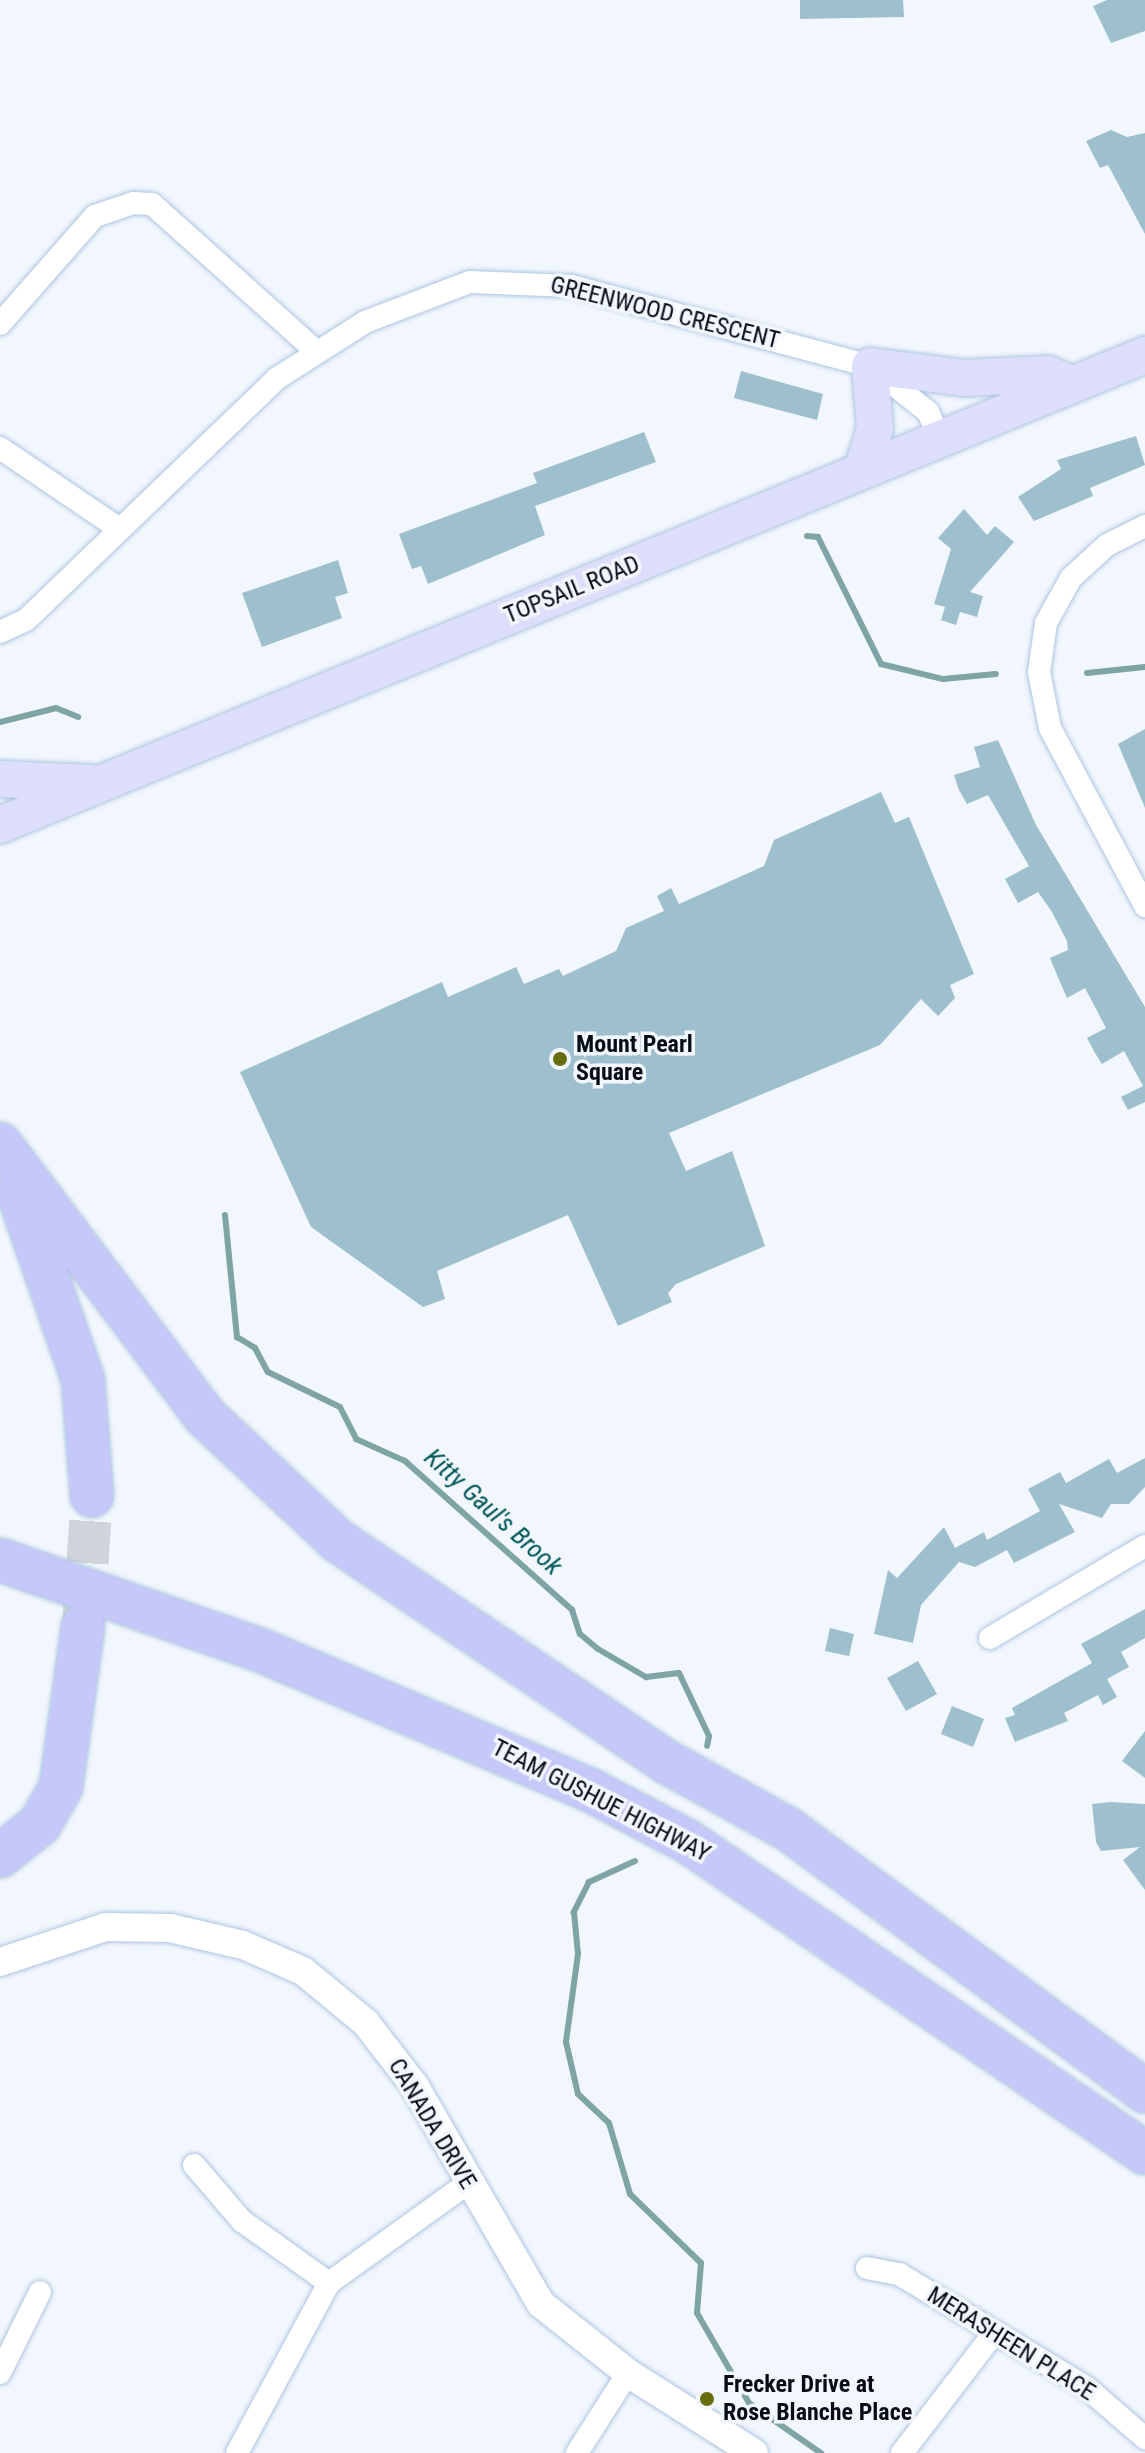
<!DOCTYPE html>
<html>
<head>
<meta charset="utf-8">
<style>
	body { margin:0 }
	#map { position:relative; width:1145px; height:2453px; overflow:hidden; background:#f2f7fd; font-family:"Roboto Condensed",sans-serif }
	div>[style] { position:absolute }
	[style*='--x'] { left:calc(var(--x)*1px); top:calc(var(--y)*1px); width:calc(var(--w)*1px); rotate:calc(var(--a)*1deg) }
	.stream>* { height:6px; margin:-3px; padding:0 3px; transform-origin:3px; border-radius:3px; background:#7fa4a5 }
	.building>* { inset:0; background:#9ebfcd }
	.motorway-tunnel>* { height:42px; margin-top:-21px; transform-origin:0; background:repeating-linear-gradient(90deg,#ced4da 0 42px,transparent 0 63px) }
	.roads { filter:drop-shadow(0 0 2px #aec5e0) drop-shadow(0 0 2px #aec5e0) }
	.minor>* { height:22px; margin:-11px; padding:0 11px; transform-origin:11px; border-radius:11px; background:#fff }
	.tertiary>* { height:28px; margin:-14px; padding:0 14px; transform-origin:14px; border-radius:14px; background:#fff }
	.primary>* { height:36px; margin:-18px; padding:0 18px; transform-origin:18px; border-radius:18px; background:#dcdefb }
	.motorway>* { height:42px; margin:-21px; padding:0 21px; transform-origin:21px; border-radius:21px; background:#c5c8f9 }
	.dots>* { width:22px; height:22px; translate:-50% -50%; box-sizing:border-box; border:4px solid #f2f7fd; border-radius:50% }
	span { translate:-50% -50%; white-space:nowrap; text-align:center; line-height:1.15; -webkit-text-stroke:7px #f2f7fd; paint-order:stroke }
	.street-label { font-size:24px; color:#050c15 }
	.poi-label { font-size:24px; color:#050c15; font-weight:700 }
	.left { translate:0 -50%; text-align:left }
	.water-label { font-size:26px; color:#005759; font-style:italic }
</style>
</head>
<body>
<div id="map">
	<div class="stream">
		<i style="--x:807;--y:536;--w:11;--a:5"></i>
		<i style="--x:818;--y:537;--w:142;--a:63.6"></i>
		<i style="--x:881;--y:664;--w:64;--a:13.6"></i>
		<i style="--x:943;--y:679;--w:53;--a:-5.4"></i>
		<i style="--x:1087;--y:673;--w:58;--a:-5.9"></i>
		<i style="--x:0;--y:722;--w:58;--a:-14"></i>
		<i style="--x:56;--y:708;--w:24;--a:22"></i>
		<i style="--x:225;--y:1215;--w:123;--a:84.4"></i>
		<i style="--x:237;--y:1337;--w:21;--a:31"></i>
		<i style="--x:255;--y:1348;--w:27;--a:62"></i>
		<i style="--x:268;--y:1372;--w:80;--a:25.9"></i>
		<i style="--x:340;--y:1407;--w:36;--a:63"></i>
		<i style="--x:356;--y:1439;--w:54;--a:24.2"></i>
		<i style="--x:405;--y:1461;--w:224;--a:41.7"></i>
		<i style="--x:572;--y:1610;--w:25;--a:72"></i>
		<i style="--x:580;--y:1634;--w:23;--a:40"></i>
		<i style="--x:598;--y:1649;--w:56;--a:30.3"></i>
		<i style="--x:646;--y:1677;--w:33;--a:-7"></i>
		<i style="--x:679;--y:1673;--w:70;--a:64.5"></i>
		<i style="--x:709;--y:1736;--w:10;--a:101"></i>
		<i style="--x:635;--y:1861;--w:51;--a:155.5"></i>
		<i style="--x:589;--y:1882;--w:34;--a:117"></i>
		<i style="--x:574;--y:1912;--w:42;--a:84.6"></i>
		<i style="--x:578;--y:1954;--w:89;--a:97.8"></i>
		<i style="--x:566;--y:2042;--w:53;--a:77"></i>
		<i style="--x:578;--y:2094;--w:42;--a:43.1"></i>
		<i style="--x:609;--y:2123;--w:74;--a:73.5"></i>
		<i style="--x:630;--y:2194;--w:99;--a:44.2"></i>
		<i style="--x:701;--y:2263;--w:50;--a:94.6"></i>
		<i style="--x:697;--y:2313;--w:104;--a:60"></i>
		<i style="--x:749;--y:2403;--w:88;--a:34.8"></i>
	</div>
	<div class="building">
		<i style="clip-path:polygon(800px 0,903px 0,904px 17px,800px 19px)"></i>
		<i style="clip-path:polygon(1107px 0,1145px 0,1145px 31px,1111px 43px,1093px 6px)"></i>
		<i style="clip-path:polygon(1111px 130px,1127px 137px,1145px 133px,1145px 234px,1108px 165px,1100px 168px,1086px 141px)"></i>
		<i style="clip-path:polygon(741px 371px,823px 394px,817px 420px,734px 398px)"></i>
		<i style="clip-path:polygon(644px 432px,656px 462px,535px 506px,545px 535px,428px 584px,421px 566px,412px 569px,399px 534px,537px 483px,533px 473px)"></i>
		<i style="clip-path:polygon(1136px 436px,1145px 465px,1090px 488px,1093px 496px,1034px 521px,1018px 497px,1061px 469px,1057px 460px)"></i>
		<i style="clip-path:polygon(964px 509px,987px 535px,995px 526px,1014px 542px,970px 592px,983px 596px,977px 617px,960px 612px,956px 625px,941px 620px,945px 607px,934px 604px,951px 549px,938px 538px)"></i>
		<i style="clip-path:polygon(338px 560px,348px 593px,335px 597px,342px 618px,262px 647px,242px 593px)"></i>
		<i style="clip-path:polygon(1145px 729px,1145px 808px,1118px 744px)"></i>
		<i style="clip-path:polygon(998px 740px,1036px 825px,1145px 1007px,1145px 1102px,1128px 1110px,1121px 1097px,1143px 1086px,1124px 1051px,1102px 1064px,1095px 1053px,1087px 1038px,1106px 1028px,1085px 988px,1067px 998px,1057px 975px,1050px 958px,1068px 950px,1067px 941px,1052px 912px,1038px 892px,1018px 903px,1005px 879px,1029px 866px,988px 795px,967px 804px,959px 790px,954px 775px,980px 767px,974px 747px)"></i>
		<i style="clip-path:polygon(881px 792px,895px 823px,909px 817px,974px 974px,950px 985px,955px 998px,938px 1016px,921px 999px,880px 1045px,669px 1133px,686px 1171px,732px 1151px,765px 1246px,676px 1284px,668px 1293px,672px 1302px,618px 1326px,568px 1215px,437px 1271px,445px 1299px,423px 1307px,311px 1227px,240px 1072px,442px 982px,448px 997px,516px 967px,524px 984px,559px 969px,563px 976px,616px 951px,626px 928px,664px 911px,657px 896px,671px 888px,679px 904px,764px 866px,774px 840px)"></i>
		<i style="clip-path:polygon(1145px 1458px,1145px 1487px,1129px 1504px,1111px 1504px,1102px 1518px,1059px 1504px,1075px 1532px,1014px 1563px,1007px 1550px,975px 1567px,959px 1562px,921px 1605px,913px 1643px,874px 1634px,888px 1570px,897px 1578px,944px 1527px,955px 1548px,984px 1532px,987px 1540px,1040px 1511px,1028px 1489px,1060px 1472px,1066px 1483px,1109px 1459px,1117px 1473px)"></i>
		<i style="clip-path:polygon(1145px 1609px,1145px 1638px,1121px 1652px,1129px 1667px,1107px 1679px,1117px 1697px,1103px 1705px,1098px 1695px,1064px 1713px,1068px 1721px,1015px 1742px,1005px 1718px,1015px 1715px,1012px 1708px,1092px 1663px,1081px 1644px)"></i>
		<i style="clip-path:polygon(830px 1628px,854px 1634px,849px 1656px,825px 1651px)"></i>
		<i style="clip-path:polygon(918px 1661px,937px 1694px,906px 1711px,887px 1678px)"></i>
		<i style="clip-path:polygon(952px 1706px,984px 1719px,973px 1747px,941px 1734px)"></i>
		<i style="clip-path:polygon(1145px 1731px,1145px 1778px,1122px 1761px)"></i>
		<i style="clip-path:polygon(1110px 1802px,1145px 1804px,1145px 1890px,1123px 1860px,1140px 1847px,1101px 1851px,1096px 1842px,1092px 1804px)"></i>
	</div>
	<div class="motorway-tunnel">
		<i style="--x:83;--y:1626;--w:130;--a:-86"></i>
	</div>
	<div class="roads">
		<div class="minor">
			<i style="--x:0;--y:324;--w:144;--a:-48.7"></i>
			<i style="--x:95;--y:216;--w:40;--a:-18.9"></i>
			<i style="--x:133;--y:203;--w:19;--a:3"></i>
			<i style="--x:152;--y:204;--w:220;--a:41.9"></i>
			<i style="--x:0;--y:448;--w:143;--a:34.1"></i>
			<i style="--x:1145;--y:526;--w:42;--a:153.4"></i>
			<i style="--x:1107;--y:545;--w:49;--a:137.5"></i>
			<i style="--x:1071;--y:578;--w:51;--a:119.1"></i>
			<i style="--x:1046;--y:623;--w:49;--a:98.1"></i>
			<i style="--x:1039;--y:672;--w:57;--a:78.9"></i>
			<i style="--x:1050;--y:728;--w:202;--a:61.9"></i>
			<i style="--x:0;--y:632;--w:29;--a:-25"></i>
			<i style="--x:26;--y:620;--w:347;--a:-43.9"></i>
			<i style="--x:276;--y:379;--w:106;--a:-32.6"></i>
			<i style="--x:365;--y:322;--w:112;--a:-20.9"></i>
			<i style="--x:470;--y:282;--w:101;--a:2.3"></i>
			<i style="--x:571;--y:286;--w:310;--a:15"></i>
			<i style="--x:870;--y:366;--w:74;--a:38.4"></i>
			<i style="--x:928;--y:412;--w:27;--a:66"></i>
			<i style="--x:990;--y:1638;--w:180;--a:-30.7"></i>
			<i style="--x:194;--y:2165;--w:74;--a:49.4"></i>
			<i style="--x:242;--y:2221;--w:107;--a:35.5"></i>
			<i style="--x:867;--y:2268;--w:33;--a:11"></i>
			<i style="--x:899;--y:2274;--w:220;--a:31.2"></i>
			<i style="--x:1087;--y:2388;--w:77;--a:40.8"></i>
			<i style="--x:0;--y:2373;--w:90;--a:-63.7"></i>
			<i style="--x:237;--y:2453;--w:193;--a:-61.6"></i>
			<i style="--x:329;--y:2283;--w:171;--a:-35.7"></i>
			<i style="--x:577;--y:2453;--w:95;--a:-57.5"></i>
			<i style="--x:902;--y:2453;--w:151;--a:-52.5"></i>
		</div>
		<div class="tertiary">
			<i style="--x:0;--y:1962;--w:112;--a:-18.3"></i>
			<i style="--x:106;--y:1927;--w:64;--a:0.9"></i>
			<i style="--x:170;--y:1928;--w:75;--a:13.1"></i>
			<i style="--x:243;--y:1945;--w:65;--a:23.4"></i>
			<i style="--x:303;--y:1971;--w:82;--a:39.5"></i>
			<i style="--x:366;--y:2023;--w:78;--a:52.3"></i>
			<i style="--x:414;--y:2085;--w:253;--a:59.9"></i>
			<i style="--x:541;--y:2304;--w:111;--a:38.4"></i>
			<i style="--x:628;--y:2373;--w:149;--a:32.4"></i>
		</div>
		<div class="primary">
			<i style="--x:862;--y:470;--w:43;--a:-72.4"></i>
			<i style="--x:875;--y:429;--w:63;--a:-94.5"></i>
			<i style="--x:870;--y:366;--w:96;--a:7.2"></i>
			<i style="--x:965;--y:378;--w:83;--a:-2.8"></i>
			<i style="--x:1048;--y:374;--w:21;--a:23"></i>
			<i style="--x:0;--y:779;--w:91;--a:2.5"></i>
			<i style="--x:0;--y:825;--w:1238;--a:-22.32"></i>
		</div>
		<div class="motorway">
			<i style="--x:0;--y:1144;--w:342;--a:53"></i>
			<i style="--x:206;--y:1417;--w:181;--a:43.2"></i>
			<i style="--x:338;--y:1541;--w:396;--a:33.9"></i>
			<i style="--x:667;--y:1762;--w:138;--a:29"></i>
			<i style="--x:788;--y:1829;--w:443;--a:36.3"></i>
			<i style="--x:19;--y:1195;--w:196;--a:70.9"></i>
			<i style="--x:83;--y:1380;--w:116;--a:85.6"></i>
			<i style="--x:0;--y:1560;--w:275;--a:19.1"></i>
			<i style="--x:260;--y:1650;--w:361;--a:23"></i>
			<i style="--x:592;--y:1791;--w:107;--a:27.8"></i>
			<i style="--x:687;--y:1841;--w:554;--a:34.26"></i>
			<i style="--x:0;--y:1856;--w:51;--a:-38.7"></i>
			<i style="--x:40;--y:1824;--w:43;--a:-60.4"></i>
			<i style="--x:61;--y:1787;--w:162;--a:-82.2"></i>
		</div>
	</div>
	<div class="dots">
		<i style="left:560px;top:1059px;background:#676c0f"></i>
		<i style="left:707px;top:2399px;background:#676c0f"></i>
	</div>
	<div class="street-label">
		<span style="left:665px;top:313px;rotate:14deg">GREENWOOD CRESCENT</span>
		<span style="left:572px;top:590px;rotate:-22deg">TOPSAIL ROAD</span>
		<span style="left:601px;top:1801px;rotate:27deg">TEAM GUSHUE HIGHWAY</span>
		<span style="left:432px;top:2124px;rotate:59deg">CANADA DRIVE</span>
		<span style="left:1011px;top:2344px;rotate:32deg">MERASHEEN PLACE</span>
	</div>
	<div class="poi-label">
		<span class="left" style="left:576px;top:1059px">Mount Pearl<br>Square</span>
		<span class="left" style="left:723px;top:2399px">Frecker Drive at<br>Rose Blanche Place</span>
	</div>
	<div class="water-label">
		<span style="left:493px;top:1512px;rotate:42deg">Kitty Gaul's Brook</span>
	</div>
</div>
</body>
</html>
